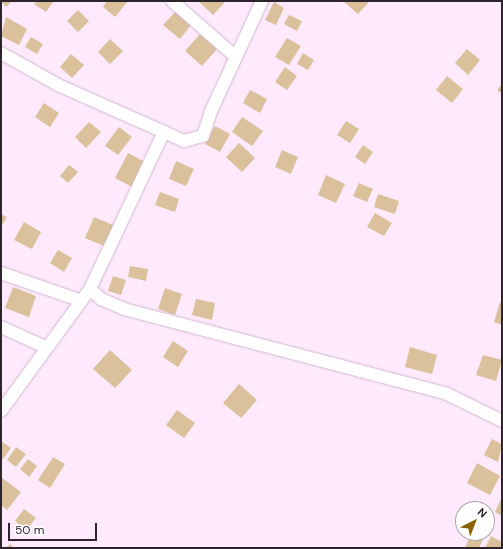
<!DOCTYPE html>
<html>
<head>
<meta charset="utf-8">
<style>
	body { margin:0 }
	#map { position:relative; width:503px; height:549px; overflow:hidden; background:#ffeafd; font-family:"DM Sans",sans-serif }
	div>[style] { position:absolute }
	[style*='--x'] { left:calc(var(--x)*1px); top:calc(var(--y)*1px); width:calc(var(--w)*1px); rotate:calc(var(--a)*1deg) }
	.building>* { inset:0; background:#dac19b }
	.roads { filter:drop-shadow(0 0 1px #d1b8cf) drop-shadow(0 0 1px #d1b8cf) }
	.street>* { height:12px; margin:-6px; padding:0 6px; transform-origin:6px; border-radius:6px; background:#fff }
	span { translate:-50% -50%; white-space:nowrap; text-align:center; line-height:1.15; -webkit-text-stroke:3px #fff; paint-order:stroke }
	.frame { position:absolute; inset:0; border:2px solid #2d242d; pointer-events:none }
	.north { position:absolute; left:455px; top:501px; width:40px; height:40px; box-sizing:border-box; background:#fff; border:1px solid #aba7ab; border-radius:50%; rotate:42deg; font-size:11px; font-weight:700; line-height:16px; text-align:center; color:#2d242d }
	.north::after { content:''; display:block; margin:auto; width:14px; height:18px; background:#8a6202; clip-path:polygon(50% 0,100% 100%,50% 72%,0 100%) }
	.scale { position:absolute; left:8px; top:523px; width:89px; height:18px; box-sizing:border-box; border:2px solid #2d242d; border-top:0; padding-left:5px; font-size:12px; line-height:14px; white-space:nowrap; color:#2d242d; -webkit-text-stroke:3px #fff; paint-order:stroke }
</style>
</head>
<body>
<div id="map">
	<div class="building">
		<i style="clip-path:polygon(1px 1px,12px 1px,6px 7px)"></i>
		<i style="clip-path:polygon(37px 1px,52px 1px,53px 2px,46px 12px,34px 4px)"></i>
		<i style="clip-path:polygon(107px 1px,128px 1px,115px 17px,103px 7px)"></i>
		<i style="clip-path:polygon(198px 1px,226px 1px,213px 15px)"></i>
		<i style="clip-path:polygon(343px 1px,370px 1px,358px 14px)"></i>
		<i style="clip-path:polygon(274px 2px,284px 8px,276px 25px,265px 20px)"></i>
		<i style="clip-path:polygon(78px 10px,89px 21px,78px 32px,67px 21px)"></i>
		<i style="clip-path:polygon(175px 12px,191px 25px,180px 39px,163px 25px)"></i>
		<i style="clip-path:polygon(289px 15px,302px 21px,297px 31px,284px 24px)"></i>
		<i style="clip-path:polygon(6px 17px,27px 29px,19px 45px,1px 36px)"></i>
		<i style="clip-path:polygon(200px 34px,217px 49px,202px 66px,185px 51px)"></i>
		<i style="clip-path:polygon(31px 37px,43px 44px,37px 54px,25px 47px)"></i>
		<i style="clip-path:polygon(287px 38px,301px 46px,289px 65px,275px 57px)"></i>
		<i style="clip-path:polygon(110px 39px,123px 51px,110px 64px,98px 52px)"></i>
		<i style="clip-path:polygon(467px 49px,480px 60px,468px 75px,455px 63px)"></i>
		<i style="clip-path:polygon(303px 53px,314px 60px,308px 70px,297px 64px)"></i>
		<i style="clip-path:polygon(71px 54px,84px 65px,72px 78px,60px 67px)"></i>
		<i style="clip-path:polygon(285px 67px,297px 76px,287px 90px,275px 82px)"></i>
		<i style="clip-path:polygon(447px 76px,463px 89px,452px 103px,436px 90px)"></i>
		<i style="clip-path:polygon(502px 84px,502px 94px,497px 90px)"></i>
		<i style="clip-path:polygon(250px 90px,267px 99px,260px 113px,243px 103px)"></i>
		<i style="clip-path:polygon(44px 103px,59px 113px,50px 127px,35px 117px)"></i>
		<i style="clip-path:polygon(242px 117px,263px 131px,252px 146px,232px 132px)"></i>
		<i style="clip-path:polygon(346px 121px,359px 129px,350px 143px,337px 135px)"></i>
		<i style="clip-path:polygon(89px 122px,101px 132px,86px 148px,75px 137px)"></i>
		<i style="clip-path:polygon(215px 126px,230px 134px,220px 152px,205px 144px)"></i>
		<i style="clip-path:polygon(119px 127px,132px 137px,118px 155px,105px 146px)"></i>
		<i style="clip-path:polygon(239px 143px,255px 158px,242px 172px,226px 157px)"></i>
		<i style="clip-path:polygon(363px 145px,373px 152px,365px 164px,355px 157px)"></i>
		<i style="clip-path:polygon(282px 150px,298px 157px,291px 174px,275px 167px)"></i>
		<i style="clip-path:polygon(128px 153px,145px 162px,132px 187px,115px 178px)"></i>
		<i style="clip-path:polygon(176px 161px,194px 169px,186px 186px,169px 179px)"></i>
		<i style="clip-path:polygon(69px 165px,78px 172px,68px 183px,60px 176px)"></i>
		<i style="clip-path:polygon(326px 175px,345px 184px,336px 203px,318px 195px)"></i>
		<i style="clip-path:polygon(359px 183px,373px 189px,367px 202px,353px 196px)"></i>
		<i style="clip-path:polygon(160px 192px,179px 199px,175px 212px,155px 205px)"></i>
		<i style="clip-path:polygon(378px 194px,399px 201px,395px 214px,374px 207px)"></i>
		<i style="clip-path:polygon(375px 213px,392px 223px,384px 236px,367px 227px)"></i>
		<i style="clip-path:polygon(1px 214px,7px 217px,1px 227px)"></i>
		<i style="clip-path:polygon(94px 217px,113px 225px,104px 246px,85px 238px)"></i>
		<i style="clip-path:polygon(24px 222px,41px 232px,32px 249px,14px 240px)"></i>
		<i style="clip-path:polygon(58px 250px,72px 258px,64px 272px,50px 263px)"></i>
		<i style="clip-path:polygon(130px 266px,148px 269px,146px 281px,128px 277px)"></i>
		<i style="clip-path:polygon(113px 276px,126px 280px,121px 295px,108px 291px)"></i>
		<i style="clip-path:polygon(13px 287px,36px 296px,29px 317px,5px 308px)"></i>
		<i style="clip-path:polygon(165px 288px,182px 294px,175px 315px,158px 309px)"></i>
		<i style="clip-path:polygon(196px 299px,215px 303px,212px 320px,192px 315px)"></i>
		<i style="clip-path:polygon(500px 302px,502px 303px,502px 325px,494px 322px)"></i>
		<i style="clip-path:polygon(173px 341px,188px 351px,178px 367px,163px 357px)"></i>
		<i style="clip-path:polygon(410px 347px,437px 355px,432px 374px,405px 367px)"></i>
		<i style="clip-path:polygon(110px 350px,132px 370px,115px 388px,93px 369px)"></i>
		<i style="clip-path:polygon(483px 355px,502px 360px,496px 381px,476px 375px)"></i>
		<i style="clip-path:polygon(239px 384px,257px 400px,241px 418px,223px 403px)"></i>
		<i style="clip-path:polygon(177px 410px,195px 423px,184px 438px,166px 425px)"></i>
		<i style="clip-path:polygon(492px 439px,502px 444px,498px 462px,484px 455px)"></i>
		<i style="clip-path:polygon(1px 441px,11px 448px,3px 459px,1px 458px)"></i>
		<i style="clip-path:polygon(16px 447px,26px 454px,16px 467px,7px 460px)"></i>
		<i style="clip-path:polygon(53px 457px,65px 464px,50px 488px,38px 480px)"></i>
		<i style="clip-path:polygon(28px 459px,37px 466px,29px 477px,20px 469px)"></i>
		<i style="clip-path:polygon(477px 463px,500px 476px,490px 495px,467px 483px)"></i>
		<i style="clip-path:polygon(1px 477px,21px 492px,7px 510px,1px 505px)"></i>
		<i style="clip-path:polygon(502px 497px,502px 516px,495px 512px)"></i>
		<i style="clip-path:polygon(24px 509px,36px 518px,26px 530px,15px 521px)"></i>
		<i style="clip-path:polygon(471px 533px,486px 533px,479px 548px,465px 548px)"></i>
		<i style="clip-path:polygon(491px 536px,502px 542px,502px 548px,485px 548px)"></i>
		<i style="clip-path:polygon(10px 544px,14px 548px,6px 548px)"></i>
	</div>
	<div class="roads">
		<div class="street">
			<i style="--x:172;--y:1;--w:85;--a:41.2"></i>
			<i style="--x:1;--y:53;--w:65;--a:29.3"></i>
			<i style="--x:58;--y:85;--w:116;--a:23.9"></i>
			<i style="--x:1;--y:273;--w:83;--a:19.1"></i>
			<i style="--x:90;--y:289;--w:15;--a:42"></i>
			<i style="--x:101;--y:299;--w:25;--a:23"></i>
			<i style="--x:124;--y:309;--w:334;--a:14.7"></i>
			<i style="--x:447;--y:394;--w:61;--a:26.1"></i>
			<i style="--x:1;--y:327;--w:48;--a:24.4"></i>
			<i style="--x:1;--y:411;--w:151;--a:-53.9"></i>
			<i style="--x:90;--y:289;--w:174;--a:-64.8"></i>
			<i style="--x:164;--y:132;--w:22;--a:24"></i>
			<i style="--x:184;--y:141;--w:20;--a:-15"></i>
			<i style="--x:203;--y:136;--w:28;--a:-72"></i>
			<i style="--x:212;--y:109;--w:119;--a:-65.2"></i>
		</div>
	</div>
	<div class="frame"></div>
	<div class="north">N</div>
	<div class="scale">50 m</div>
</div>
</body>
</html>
